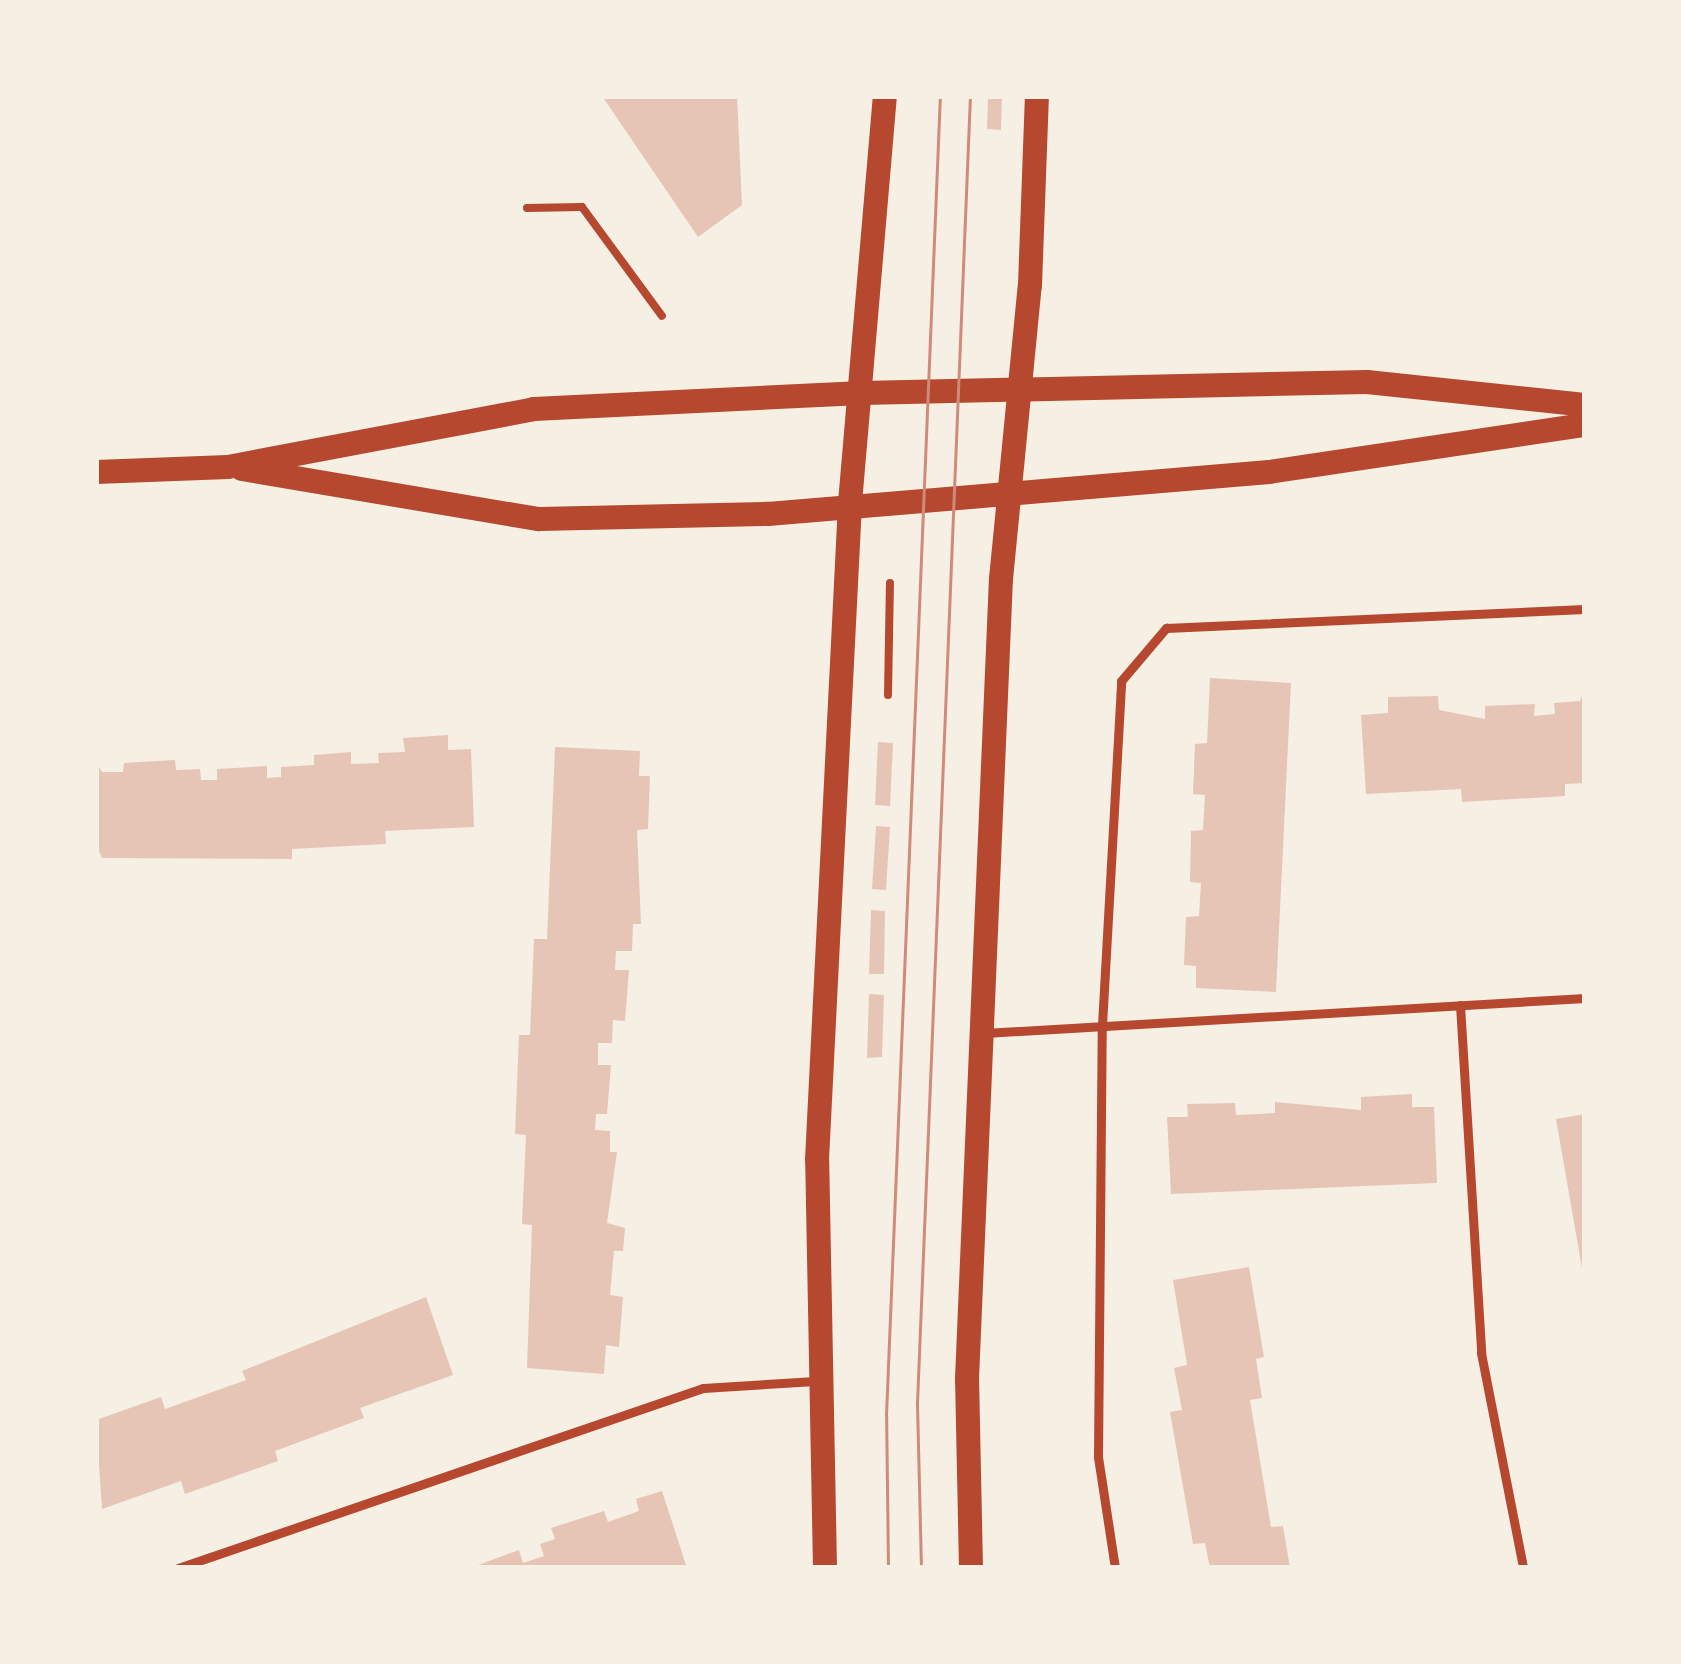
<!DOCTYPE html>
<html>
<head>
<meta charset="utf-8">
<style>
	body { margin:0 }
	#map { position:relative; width:1681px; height:1664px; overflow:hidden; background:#f6efe4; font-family:"Roboto Condensed",sans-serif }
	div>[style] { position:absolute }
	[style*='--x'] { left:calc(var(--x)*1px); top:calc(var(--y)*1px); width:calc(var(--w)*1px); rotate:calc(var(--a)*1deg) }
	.building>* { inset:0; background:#e6c5b7 }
	.path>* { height:8px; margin:-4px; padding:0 4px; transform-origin:4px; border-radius:4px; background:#b5482f }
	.service>* { height:9px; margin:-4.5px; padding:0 4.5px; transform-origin:4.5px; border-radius:4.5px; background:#b5482f }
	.secondary>* { height:24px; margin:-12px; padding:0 12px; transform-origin:12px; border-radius:12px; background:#b5482f }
	.tram>* { height:3px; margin:-1.5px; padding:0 1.5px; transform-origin:1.5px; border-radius:1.5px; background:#cf8b77 }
	span { translate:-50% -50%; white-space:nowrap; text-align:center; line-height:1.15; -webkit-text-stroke:12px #f6efe4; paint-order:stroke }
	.frame { position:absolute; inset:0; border:99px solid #f6efe4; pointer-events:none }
</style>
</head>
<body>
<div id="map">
	<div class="building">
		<i style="clip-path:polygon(602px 96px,737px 96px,742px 205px,698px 237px)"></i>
		<i style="clip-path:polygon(988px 96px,1002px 96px,1001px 130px,987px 129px)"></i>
		<i style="clip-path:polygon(1210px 678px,1291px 683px,1276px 992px,1196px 988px,1196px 966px,1184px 965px,1186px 917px,1199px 916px,1201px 883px,1190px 882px,1191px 831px,1203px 830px,1205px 795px,1193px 794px,1195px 744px,1207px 743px)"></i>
		<i style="clip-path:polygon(1585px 688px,1585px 783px,1565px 784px,1565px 796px,1462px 802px,1461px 789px,1366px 794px,1361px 715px,1388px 713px,1388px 697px,1438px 696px,1439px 710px,1485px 719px,1485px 706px,1535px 704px,1534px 716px,1555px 714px,1554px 703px,1580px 701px)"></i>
		<i style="clip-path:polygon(448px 735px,448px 750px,471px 749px,474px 827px,385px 831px,386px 844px,292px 849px,292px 859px,102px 858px,96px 844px,96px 762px,102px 772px,123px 772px,124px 763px,175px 760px,176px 770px,200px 769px,201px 780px,217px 780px,217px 769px,267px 766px,267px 778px,281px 777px,281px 767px,314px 765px,314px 755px,351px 752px,351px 764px,379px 763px,378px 753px,405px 752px,403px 738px)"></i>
		<i style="clip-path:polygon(878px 742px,893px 743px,890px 806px,875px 805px)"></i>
		<i style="clip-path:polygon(555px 747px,640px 751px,639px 776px,650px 776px,648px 829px,637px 830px,641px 924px,633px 924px,632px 951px,616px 951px,615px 970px,629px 970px,625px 1021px,613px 1020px,612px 1043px,598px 1043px,598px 1065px,611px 1065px,607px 1114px,596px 1114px,595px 1130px,610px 1131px,610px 1152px,617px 1152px,607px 1223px,625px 1228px,623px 1251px,614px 1251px,610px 1295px,623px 1297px,619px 1347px,606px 1345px,604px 1374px,527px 1368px,532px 1225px,522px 1224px,526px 1135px,515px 1134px,519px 1035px,530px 1035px,534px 939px,547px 939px)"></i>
		<i style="clip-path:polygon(876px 826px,890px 827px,886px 890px,872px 889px)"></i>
		<i style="clip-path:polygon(871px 910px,885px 911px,884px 974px,869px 974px)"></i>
		<i style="clip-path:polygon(869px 994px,884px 995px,882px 1057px,867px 1058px)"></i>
		<i style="clip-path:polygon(1412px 1094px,1412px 1107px,1434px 1107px,1437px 1183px,1171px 1194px,1167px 1117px,1188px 1117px,1187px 1104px,1235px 1103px,1236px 1115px,1275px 1113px,1275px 1102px,1361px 1110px,1361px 1097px)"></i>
		<i style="clip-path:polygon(1585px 1114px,1585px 1274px,1583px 1274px,1556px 1119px)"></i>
		<i style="clip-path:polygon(1249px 1267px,1264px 1357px,1256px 1359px,1262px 1398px,1250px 1400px,1271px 1527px,1283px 1526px,1290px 1568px,1210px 1568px,1205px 1543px,1193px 1544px,1170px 1412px,1182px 1410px,1174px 1368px,1187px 1365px,1173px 1280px)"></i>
		<i style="clip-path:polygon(426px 1297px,453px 1375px,360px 1408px,364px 1418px,275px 1451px,278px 1461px,185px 1494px,181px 1481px,102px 1509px,96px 1420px,161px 1397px,165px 1409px,246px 1380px,242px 1371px)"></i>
		<i style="clip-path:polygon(662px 1491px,687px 1568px,470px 1568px,519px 1550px,523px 1563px,544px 1556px,540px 1544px,555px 1539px,551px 1528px,604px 1511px,608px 1522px,639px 1511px,636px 1499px)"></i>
	</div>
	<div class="path">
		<i style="--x:527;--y:208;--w:55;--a:-1"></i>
		<i style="--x:582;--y:207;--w:135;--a:53.7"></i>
		<i style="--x:888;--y:695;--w:112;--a:-89"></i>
	</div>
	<div class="service">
		<i style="--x:1460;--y:1005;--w:349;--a:86.5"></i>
		<i style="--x:1481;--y:1353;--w:219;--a:78.9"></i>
		<i style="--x:985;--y:1033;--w:601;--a:-3.34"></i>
		<i style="--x:178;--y:1568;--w:555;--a:-18.92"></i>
		<i style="--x:703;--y:1388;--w:112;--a:-3.6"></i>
		<i style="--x:1115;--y:1568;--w:112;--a:-98.7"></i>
		<i style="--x:1098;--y:1457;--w:432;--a:-89.5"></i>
		<i style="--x:1102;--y:1025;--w:345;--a:-86.8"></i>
		<i style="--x:1121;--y:681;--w:70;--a:-49.7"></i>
		<i style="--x:1166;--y:628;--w:419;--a:-2.6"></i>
	</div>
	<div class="secondary">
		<i style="--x:242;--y:469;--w:301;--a:9.6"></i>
		<i style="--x:539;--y:519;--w:229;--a:-1.3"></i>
		<i style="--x:768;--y:514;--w:503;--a:-4.79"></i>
		<i style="--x:1269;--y:472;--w:319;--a:-8.5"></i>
		<i style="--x:96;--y:472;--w:132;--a:-2.2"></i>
		<i style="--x:228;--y:467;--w:311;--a:-10.7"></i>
		<i style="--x:534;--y:409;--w:328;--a:-2.8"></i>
		<i style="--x:862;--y:393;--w:505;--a:-1.25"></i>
		<i style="--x:1367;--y:382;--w:219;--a:6"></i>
		<i style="--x:825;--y:1568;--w:408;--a:-91.1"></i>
		<i style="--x:817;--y:1160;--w:658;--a:-87.12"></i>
		<i style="--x:850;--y:503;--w:409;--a:-85.1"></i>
		<i style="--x:971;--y:1568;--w:189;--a:-91.2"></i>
		<i style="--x:967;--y:1379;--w:801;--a:-87.57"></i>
		<i style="--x:1001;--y:579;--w:295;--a:-84.4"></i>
		<i style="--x:1030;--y:285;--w:189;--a:-87.9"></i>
	</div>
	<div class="tram">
		<i style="--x:888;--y:1568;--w:153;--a:-90.7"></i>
		<i style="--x:886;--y:1415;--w:1320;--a:-87.66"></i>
		<i style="--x:921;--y:1568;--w:165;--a:-91.4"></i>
		<i style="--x:917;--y:1403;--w:1308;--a:-87.68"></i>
	</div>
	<div class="frame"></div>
</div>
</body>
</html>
